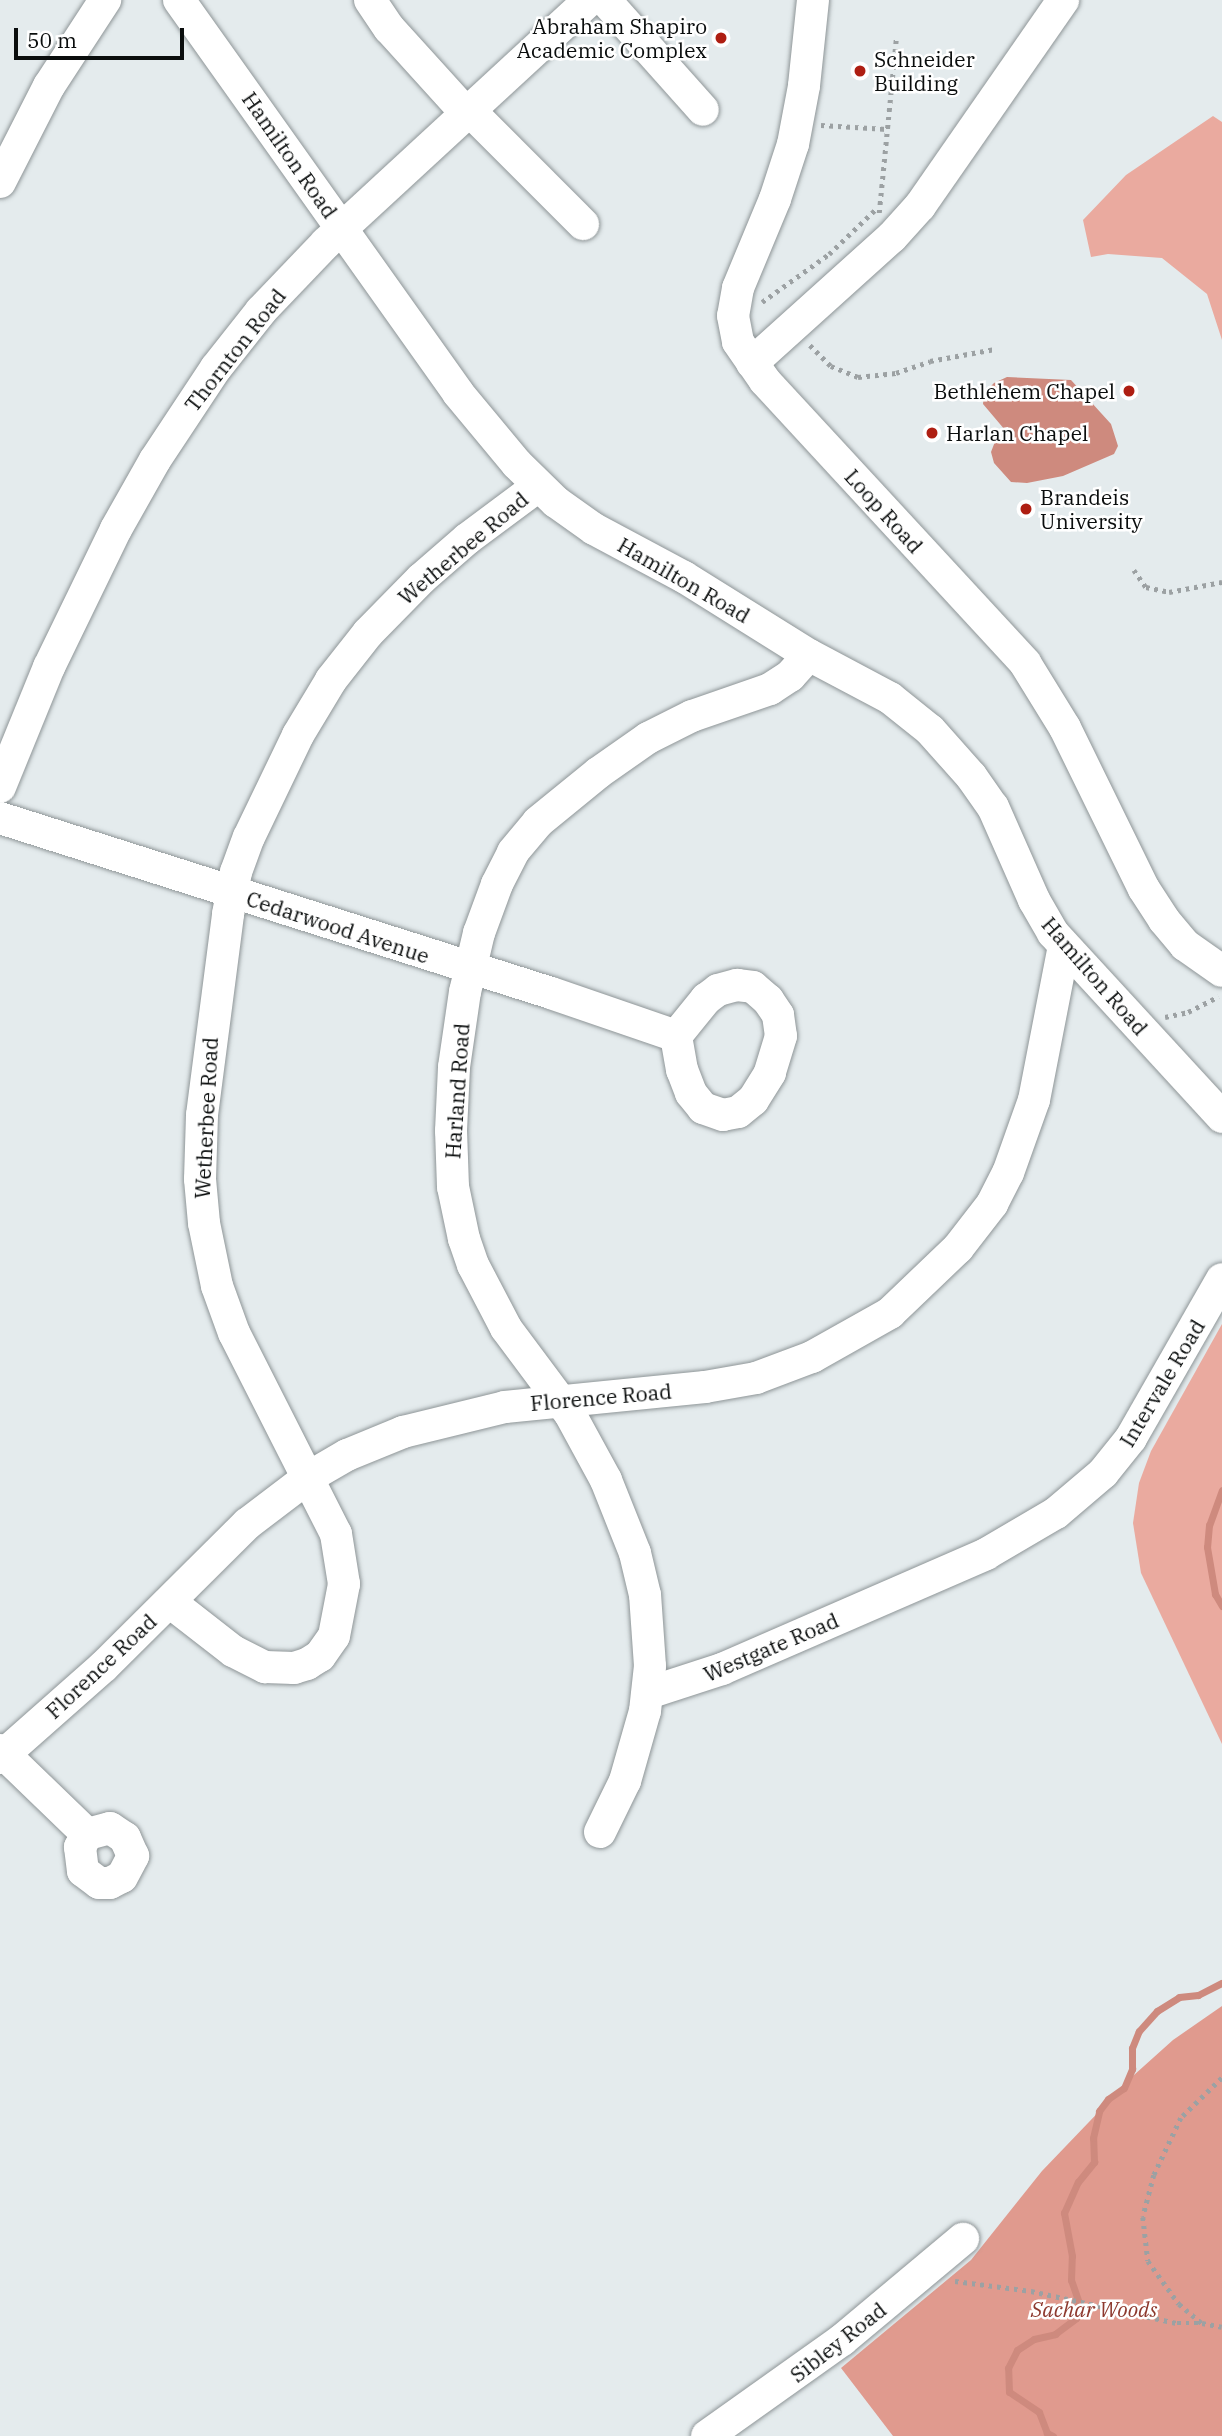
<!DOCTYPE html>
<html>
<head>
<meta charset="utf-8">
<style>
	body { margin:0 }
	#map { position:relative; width:1222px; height:2436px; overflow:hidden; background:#e4ebed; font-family:"IBM Plex Serif",serif }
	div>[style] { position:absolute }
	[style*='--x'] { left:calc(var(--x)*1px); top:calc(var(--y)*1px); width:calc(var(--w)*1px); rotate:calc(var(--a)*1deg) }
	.green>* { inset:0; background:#eaaa9f }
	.forest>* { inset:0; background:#e09a8e }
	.water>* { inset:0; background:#ce8a7e }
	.stream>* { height:7px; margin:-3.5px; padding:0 3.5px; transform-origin:3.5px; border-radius:3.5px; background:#ce8a7e }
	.path>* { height:4.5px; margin-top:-2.25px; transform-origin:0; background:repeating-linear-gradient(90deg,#9ca1a3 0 3.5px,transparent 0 8.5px) }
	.roads { filter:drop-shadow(0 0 2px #8e9597) drop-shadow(0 0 2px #8e9597) }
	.minor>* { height:32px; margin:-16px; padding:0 16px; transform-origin:16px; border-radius:16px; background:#fff }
	.dots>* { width:19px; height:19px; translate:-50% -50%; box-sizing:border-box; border:4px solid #fff; border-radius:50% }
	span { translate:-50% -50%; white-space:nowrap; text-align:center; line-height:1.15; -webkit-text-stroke:5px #fff; paint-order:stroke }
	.poi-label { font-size:21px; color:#0a0d0d }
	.right { translate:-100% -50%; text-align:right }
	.left { translate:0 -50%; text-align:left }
	.street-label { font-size:21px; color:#0a0d0d }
	.park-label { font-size:21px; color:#8d392e; font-style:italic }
	.scale { position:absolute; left:14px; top:28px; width:170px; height:32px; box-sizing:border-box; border:4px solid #0a0d0d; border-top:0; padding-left:9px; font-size:21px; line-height:24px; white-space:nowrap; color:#0a0d0d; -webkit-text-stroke:5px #fff; paint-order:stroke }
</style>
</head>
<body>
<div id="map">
	<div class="green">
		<i style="clip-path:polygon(1213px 116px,1222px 122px,1222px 340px,1207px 294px,1162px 258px,1108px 254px,1091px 257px,1083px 220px,1126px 175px)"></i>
		<i style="clip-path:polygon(1222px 1324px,1222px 1744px,1141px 1573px,1133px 1523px,1139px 1483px,1151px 1451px)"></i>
	</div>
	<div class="forest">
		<i style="clip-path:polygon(1222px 2006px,1222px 2436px,893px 2436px,841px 2368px,971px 2260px,1042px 2171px,1134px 2075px,1173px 2040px)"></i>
	</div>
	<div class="water">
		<i style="clip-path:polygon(1007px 377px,1071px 380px,1111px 424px,1118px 446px,1114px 454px,1063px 476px,1027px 483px,1011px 482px,994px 463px,991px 452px,996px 439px,1005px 430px,983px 404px,984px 393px,994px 383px)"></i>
	</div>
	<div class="stream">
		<i style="--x:1222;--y:1490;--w:37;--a:110"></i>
		<i style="--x:1209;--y:1525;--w:22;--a:95"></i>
		<i style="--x:1207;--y:1547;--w:48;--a:80.3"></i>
		<i style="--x:1215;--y:1594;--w:14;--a:60"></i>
		<i style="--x:1053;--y:2436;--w:7;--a:-153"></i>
		<i style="--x:1047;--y:2433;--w:22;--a:-111"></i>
		<i style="--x:1039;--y:2412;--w:36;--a:-146"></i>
		<i style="--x:1009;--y:2392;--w:24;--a:-92"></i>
		<i style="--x:1008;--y:2368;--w:20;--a:-63"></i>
		<i style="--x:1017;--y:2350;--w:20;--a:-33"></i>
		<i style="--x:1034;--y:2339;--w:22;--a:-13"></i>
		<i style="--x:1055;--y:2334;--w:26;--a:-37"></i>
		<i style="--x:1076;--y:2318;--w:15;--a:-79"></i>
		<i style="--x:1079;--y:2303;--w:24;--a:-109"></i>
		<i style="--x:1071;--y:2280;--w:24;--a:-88"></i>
		<i style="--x:1072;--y:2256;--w:44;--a:-100.5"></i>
		<i style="--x:1064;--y:2213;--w:34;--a:-66"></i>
		<i style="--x:1078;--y:2182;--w:26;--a:-51"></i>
		<i style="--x:1094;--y:2162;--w:24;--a:-92"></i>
		<i style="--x:1093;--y:2138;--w:28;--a:-77"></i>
		<i style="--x:1099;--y:2111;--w:15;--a:-53"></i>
		<i style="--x:1108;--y:2099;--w:19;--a:-35"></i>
		<i style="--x:1124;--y:2088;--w:21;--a:-67"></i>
		<i style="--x:1132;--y:2069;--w:21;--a:-90"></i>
		<i style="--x:1132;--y:2048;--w:18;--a:-68"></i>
		<i style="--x:1139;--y:2031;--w:27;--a:-48"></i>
		<i style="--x:1157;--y:2011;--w:26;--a:-32"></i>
		<i style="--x:1179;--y:1997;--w:19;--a:-6"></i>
		<i style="--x:1198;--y:1995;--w:27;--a:-27"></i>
	</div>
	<div class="path">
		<i style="--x:821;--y:125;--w:66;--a:3.5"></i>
		<i style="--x:879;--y:213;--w:174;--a:-84.4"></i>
		<i style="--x:762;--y:302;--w:82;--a:-35.6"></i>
		<i style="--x:829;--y:254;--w:66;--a:-43.8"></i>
		<i style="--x:810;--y:345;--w:30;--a:45"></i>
		<i style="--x:831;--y:366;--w:29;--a:22"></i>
		<i style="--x:858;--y:377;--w:38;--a:-6"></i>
		<i style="--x:896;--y:373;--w:36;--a:-19"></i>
		<i style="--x:930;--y:361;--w:66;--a:-10.5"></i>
		<i style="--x:1134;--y:570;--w:21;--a:55"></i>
		<i style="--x:1146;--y:587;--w:24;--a:12"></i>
		<i style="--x:1169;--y:592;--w:54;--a:-10.7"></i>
		<i style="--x:1165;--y:1017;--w:24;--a:-12"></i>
		<i style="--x:1188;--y:1012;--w:34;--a:-27"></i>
		<i style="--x:1222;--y:2078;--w:57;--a:135.7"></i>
		<i style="--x:1181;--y:2118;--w:63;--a:115.3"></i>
		<i style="--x:1154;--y:2175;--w:43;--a:104.7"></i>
		<i style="--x:1143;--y:2217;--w:44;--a:83.5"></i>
		<i style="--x:1148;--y:2261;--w:53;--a:54.2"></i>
		<i style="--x:1179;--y:2304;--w:30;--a:40"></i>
		<i style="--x:1202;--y:2323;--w:20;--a:11"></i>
		<i style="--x:955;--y:2281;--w:77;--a:7.5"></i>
		<i style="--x:1031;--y:2291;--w:149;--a:12.4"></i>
		<i style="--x:1177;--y:2323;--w:24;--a:0"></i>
	</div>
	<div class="roads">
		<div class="minor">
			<i style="--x:179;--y:0;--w:482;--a:54.6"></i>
			<i style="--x:458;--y:393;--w:92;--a:50.3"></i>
			<i style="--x:517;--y:464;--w:54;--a:44.3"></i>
			<i style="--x:556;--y:502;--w:47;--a:35.4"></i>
			<i style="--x:594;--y:529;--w:102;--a:28.1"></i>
			<i style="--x:684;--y:577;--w:147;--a:32"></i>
			<i style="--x:809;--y:655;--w:92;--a:28"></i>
			<i style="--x:890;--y:698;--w:51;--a:38.7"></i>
			<i style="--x:930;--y:730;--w:62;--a:48.3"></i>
			<i style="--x:971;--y:776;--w:38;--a:55"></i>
			<i style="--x:993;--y:807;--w:102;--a:66.2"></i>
			<i style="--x:1034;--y:900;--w:38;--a:60"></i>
			<i style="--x:1053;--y:933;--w:250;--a:47.4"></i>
			<i style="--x:370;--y:0;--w:34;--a:56"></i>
			<i style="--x:389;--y:28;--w:116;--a:47.8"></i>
			<i style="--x:605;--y:0;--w:147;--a:48.3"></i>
			<i style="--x:813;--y:0;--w:86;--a:96"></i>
			<i style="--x:804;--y:86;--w:59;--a:100.7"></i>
			<i style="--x:793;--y:144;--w:58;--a:108.1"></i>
			<i style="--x:775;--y:199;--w:96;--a:112.6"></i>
			<i style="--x:738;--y:288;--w:28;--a:100"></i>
			<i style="--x:733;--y:316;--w:26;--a:79"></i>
			<i style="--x:738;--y:342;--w:47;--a:55.3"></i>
			<i style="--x:765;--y:381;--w:384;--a:47.3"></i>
			<i style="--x:1025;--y:663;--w:76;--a:58.4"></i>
			<i style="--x:1065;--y:728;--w:179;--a:63.9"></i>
			<i style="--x:1144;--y:889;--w:37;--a:57"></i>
			<i style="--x:1164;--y:920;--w:33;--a:50"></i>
			<i style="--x:1185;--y:945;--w:45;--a:35.1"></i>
			<i style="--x:470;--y:111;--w:160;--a:45"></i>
			<i style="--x:0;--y:182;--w:108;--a:-63"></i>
			<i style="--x:49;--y:86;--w:103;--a:-56.9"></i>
			<i style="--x:752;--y:363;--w:188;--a:-42"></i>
			<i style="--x:892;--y:237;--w:42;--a:-47.9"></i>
			<i style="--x:920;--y:206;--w:251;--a:-55.2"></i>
			<i style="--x:0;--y:787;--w:130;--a:-67.8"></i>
			<i style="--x:49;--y:667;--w:153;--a:-64.1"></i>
			<i style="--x:116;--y:529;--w:79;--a:-60.5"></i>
			<i style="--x:155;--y:460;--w:110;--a:-56.5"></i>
			<i style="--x:216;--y:368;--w:73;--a:-51.7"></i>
			<i style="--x:261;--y:311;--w:94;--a:-46.3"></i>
			<i style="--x:326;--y:243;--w:358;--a:-42.7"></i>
			<i style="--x:0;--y:818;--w:578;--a:17.62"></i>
			<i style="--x:551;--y:993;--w:132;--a:19"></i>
			<i style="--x:737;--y:985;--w:16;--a:7"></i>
			<i style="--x:753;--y:987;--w:20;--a:41"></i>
			<i style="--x:768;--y:1000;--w:18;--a:56"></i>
			<i style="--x:778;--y:1015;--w:21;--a:82"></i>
			<i style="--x:781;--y:1036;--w:39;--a:107"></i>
			<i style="--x:770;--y:1073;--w:32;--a:122"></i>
			<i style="--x:753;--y:1100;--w:19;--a:141"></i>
			<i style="--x:738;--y:1112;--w:15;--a:169"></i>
			<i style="--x:723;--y:1115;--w:21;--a:-161"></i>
			<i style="--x:703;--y:1108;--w:19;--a:-129"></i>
			<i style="--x:691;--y:1093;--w:25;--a:-111"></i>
			<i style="--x:682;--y:1070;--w:35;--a:-100"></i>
			<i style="--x:676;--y:1036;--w:48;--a:-51"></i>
			<i style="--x:706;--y:999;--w:15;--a:-37"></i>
			<i style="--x:718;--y:990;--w:20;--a:-15"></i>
			<i style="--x:170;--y:1602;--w:80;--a:37.9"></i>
			<i style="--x:233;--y:1651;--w:36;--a:27"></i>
			<i style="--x:265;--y:1667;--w:29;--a:2"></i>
			<i style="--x:294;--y:1668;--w:14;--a:-17"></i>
			<i style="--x:307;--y:1664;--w:15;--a:-32"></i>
			<i style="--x:320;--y:1656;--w:24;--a:-55"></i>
			<i style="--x:334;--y:1636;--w:53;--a:-79.1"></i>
			<i style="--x:344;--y:1584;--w:51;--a:-99.1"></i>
			<i style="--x:336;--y:1534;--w:225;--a:-116.9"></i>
			<i style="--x:234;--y:1333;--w:50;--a:-109.9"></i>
			<i style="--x:217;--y:1286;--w:64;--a:-101.7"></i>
			<i style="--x:204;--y:1223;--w:44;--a:-95.2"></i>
			<i style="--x:200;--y:1179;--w:64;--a:-88.2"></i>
			<i style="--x:202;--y:1115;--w:203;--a:-82.6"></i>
			<i style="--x:228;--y:914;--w:43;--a:-79.2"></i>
			<i style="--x:236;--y:872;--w:37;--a:-70"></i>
			<i style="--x:249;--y:837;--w:113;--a:-64.3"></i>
			<i style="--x:298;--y:735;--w:64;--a:-59"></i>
			<i style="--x:331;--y:680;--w:60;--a:-51.8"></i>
			<i style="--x:368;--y:633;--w:76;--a:-45.5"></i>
			<i style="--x:421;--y:579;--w:61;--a:-41"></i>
			<i style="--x:467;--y:539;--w:89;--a:-36.7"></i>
			<i style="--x:648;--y:1693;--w:78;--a:-18"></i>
			<i style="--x:722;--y:1669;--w:288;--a:-23.5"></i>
			<i style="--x:986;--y:1554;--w:81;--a:-30.4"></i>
			<i style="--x:1056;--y:1513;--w:62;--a:-40.4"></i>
			<i style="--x:1103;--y:1473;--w:45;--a:-51.3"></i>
			<i style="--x:1131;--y:1438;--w:183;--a:-60.2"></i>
			<i style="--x:0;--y:1750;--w:121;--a:44"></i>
			<i style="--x:87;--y:1834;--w:15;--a:118"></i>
			<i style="--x:80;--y:1847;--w:24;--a:83"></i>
			<i style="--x:83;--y:1871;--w:20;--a:37"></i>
			<i style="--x:99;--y:1883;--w:11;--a:0"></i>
			<i style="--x:110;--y:1883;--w:13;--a:-27"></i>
			<i style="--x:122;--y:1877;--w:24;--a:-62"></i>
			<i style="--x:133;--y:1856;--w:20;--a:-114"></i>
			<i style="--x:125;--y:1838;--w:18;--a:-146"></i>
			<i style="--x:110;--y:1828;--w:24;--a:165"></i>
			<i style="--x:0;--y:1758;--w:139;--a:-41.5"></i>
			<i style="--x:104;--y:1666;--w:202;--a:-44.8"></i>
			<i style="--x:247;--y:1524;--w:78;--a:-37.2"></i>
			<i style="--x:309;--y:1477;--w:44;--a:-30.1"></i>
			<i style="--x:347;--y:1455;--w:61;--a:-22.3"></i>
			<i style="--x:403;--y:1432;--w:105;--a:-13.8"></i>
			<i style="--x:505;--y:1407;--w:201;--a:-5.7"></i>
			<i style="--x:705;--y:1387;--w:52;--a:-10"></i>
			<i style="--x:756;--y:1378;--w:60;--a:-20.6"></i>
			<i style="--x:812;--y:1357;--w:90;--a:-29.4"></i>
			<i style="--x:890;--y:1313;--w:94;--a:-43.7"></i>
			<i style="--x:958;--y:1248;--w:56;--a:-52.3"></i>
			<i style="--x:992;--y:1204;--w:35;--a:-63"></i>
			<i style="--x:1008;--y:1173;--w:77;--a:-70.4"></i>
			<i style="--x:1034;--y:1100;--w:157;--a:-79"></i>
			<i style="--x:600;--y:1832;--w:57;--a:-63.9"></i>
			<i style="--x:625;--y:1781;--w:73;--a:-74.1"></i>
			<i style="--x:645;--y:1711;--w:45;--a:-83.7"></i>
			<i style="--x:650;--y:1666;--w:71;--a:-94"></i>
			<i style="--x:645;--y:1595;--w:43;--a:-103.4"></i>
			<i style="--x:635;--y:1553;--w:79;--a:-111.7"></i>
			<i style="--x:606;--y:1480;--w:75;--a:-118.6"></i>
			<i style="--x:570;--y:1414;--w:107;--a:-126.7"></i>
			<i style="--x:506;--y:1328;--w:71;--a:-117.6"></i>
			<i style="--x:473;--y:1265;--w:28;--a:-109"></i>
			<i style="--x:464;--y:1239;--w:53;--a:-101.9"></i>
			<i style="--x:453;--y:1187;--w:56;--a:-92"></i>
			<i style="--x:451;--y:1131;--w:64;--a:-87.3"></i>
			<i style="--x:454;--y:1067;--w:76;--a:-81.7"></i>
			<i style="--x:465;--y:992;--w:61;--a:-76.7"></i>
			<i style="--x:479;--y:933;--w:52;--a:-69.8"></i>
			<i style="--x:497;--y:884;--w:36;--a:-63"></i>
			<i style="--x:513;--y:852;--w:39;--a:-50"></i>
			<i style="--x:538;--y:822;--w:77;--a:-39.2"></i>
			<i style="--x:598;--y:773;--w:61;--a:-35"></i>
			<i style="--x:648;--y:738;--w:49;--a:-26.6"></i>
			<i style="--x:692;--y:716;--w:83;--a:-19.1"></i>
			<i style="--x:770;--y:689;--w:24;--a:-33"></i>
			<i style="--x:790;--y:676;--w:28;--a:-48"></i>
			<i style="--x:707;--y:2436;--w:166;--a:-35.4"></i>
			<i style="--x:842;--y:2340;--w:158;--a:-39.9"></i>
		</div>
	</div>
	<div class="dots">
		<i style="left:721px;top:38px;background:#ae1e12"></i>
		<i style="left:860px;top:71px;background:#ae1e12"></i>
		<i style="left:1129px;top:391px;background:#ae1e12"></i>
		<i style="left:932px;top:433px;background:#ae1e12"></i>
		<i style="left:1026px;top:509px;background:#ae1e12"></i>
	</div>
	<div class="poi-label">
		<span class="right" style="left:707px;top:38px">Abraham Shapiro<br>Academic Complex</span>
		<span class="left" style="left:874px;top:71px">Schneider<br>Building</span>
		<span class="right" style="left:1115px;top:391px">Bethlehem Chapel</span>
		<span class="left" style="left:946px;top:433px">Harlan Chapel</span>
		<span class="left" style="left:1040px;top:509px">Brandeis<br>University</span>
	</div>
	<div class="street-label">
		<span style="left:290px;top:155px;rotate:55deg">Hamilton Road</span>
		<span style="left:235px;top:350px;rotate:-52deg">Thornton Road</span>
		<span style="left:884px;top:511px;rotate:48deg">Loop Road</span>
		<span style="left:463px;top:548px;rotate:-40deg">Wetherbee Road</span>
		<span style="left:684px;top:580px;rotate:30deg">Hamilton Road</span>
		<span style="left:338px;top:927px;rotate:18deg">Cedarwood Avenue</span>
		<span style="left:1095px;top:976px;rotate:49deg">Hamilton Road</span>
		<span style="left:457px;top:1091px;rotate:-86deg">Harland Road</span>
		<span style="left:206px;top:1118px;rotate:-87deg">Wetherbee Road</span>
		<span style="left:1162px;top:1383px;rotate:-59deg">Intervale Road</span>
		<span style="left:601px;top:1397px;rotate:-5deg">Florence Road</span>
		<span style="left:771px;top:1647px;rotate:-23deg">Westgate Road</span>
		<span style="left:101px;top:1666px;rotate:-43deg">Florence Road</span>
		<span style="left:838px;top:2342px;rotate:-38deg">Sibley Road</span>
	</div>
	<div class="park-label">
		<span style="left:1094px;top:2309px">Sachar Woods</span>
	</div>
	<div class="scale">50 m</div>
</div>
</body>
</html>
